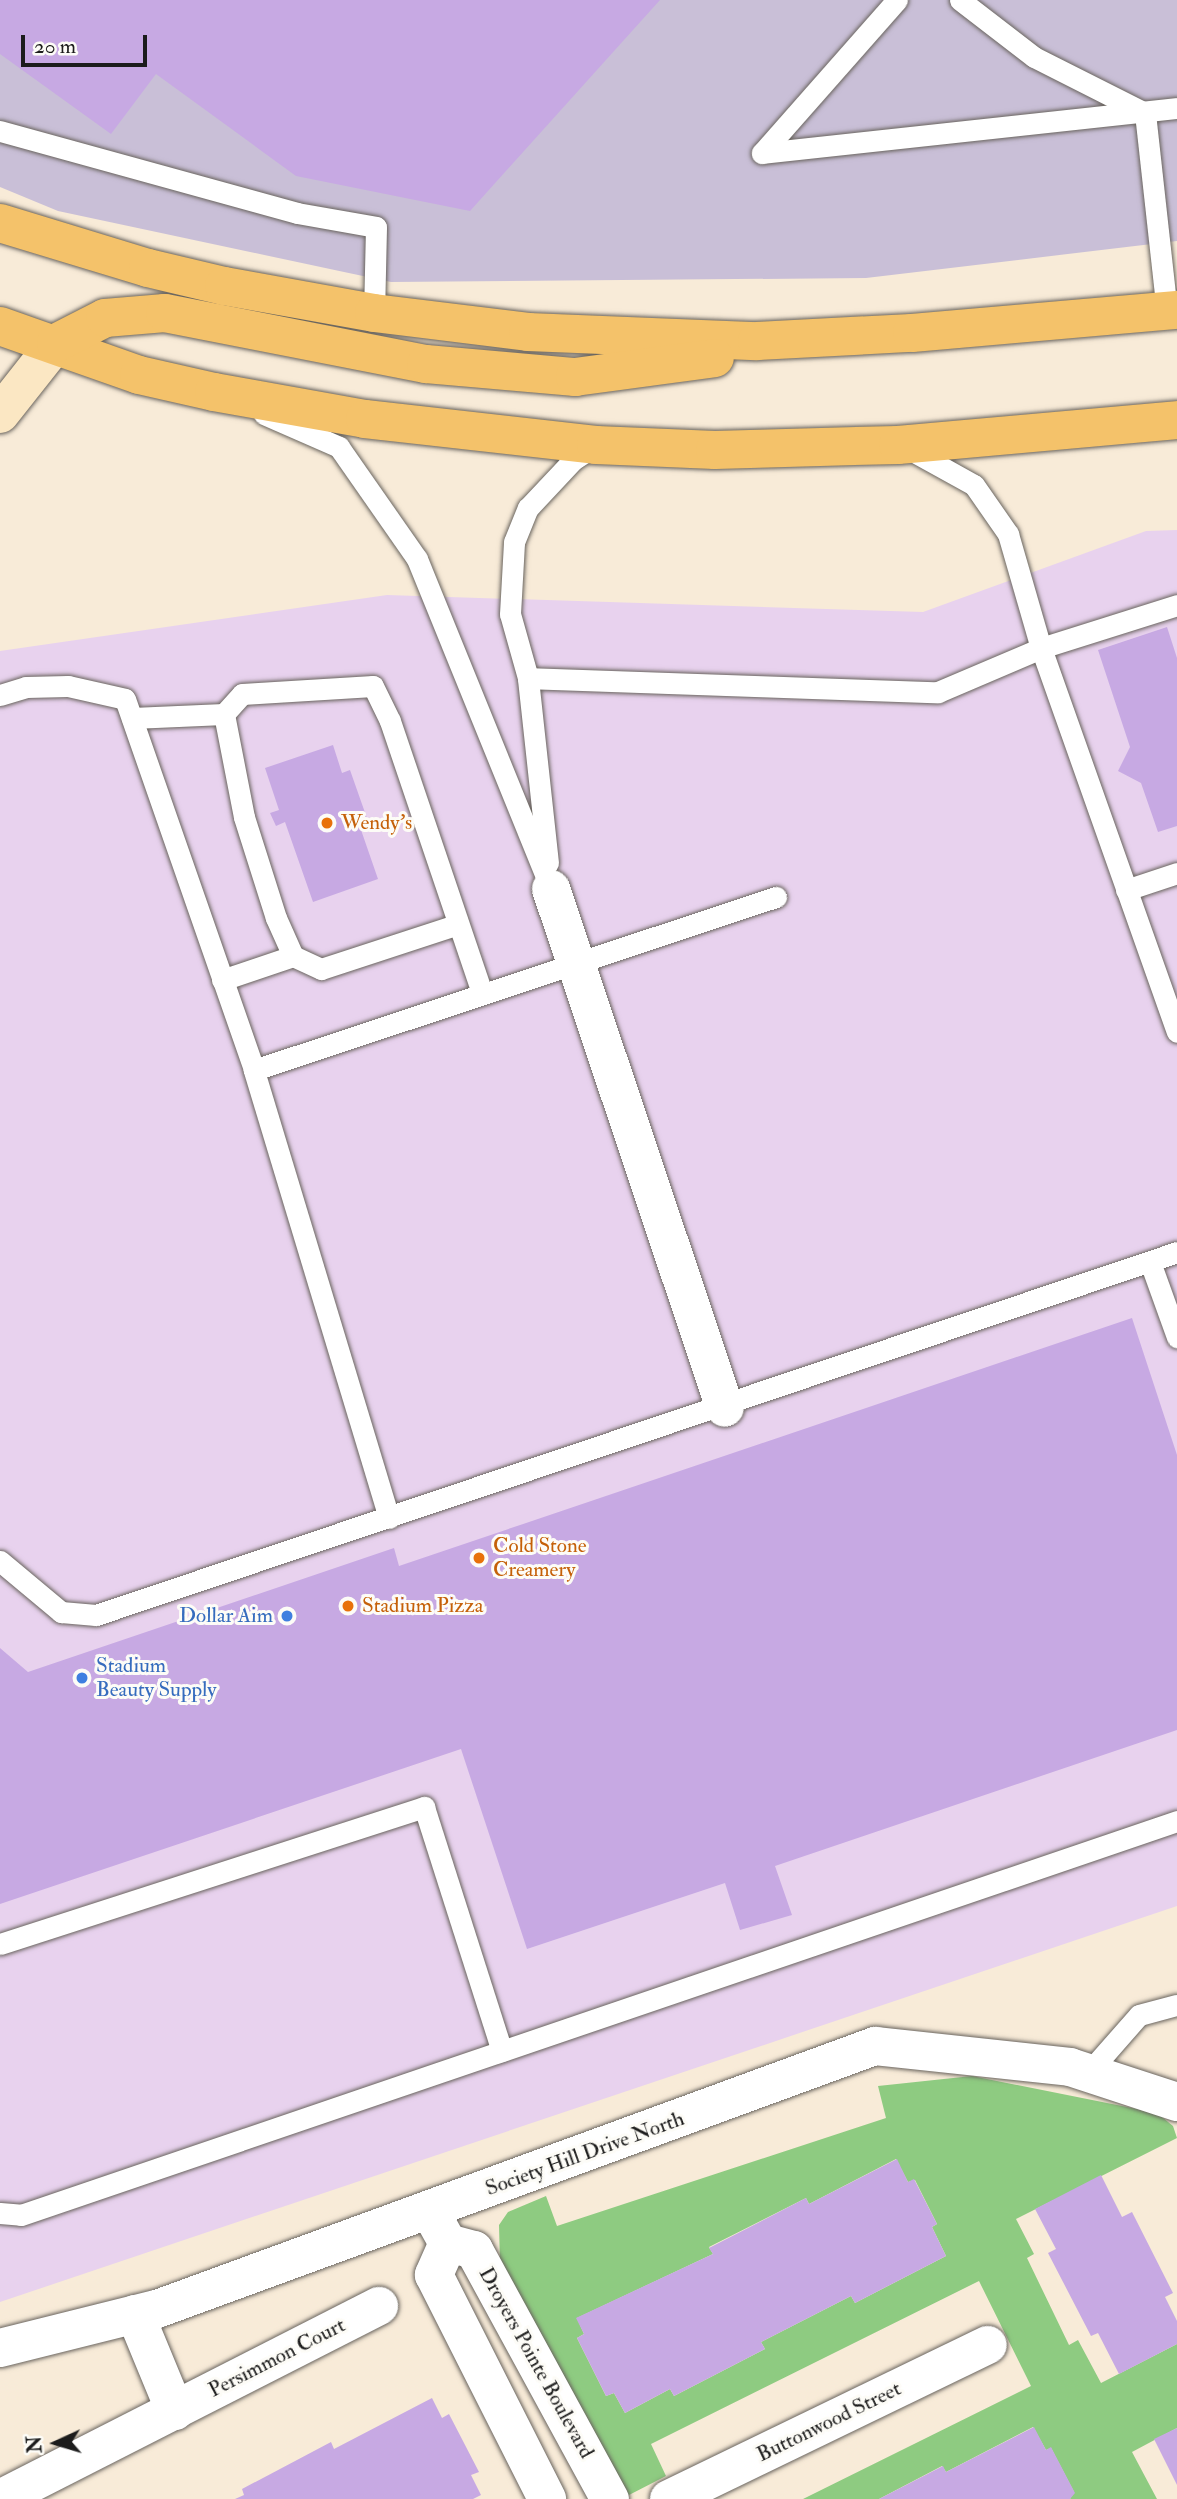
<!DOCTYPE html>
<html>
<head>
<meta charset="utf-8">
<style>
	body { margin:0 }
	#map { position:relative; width:1177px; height:2499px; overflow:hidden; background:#f8ebd8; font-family:"IM FELL Double Pica",serif }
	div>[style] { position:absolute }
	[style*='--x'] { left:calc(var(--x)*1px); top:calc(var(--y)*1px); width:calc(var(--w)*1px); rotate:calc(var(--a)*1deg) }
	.built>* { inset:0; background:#e8d2ee }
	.industrial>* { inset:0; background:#c9bfd7 }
	.green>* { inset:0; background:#8ecb81 }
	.building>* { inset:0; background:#c7a9e3 }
	.roads { filter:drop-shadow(0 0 2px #69645e) drop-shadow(0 0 2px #69645e) }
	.lane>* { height:21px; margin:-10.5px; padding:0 10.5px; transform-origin:10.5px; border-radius:10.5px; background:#fff }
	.street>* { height:38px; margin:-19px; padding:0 19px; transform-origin:19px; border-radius:19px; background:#fff }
	.secondary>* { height:38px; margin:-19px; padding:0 19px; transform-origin:19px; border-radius:19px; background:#fbe7c3 }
	.highway>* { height:38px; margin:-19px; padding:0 19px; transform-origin:19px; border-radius:19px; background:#f4c26a }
	.dots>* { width:19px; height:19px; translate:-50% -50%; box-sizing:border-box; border:4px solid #fdfcf7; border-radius:50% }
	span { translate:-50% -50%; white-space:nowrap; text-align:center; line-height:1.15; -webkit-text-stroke:6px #fdfcf7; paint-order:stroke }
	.food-label { font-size:21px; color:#c56008 }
	.left { translate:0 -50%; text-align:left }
	.shop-label { font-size:21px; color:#366cbe }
	.right { translate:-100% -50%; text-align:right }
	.street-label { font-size:21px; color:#1c1c1c }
	.north { position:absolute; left:21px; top:2408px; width:70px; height:70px; -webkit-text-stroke:5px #fdfcf7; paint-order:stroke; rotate:266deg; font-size:19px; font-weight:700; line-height:28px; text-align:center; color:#1c1c1c }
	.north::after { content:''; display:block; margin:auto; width:24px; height:32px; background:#1c1c1c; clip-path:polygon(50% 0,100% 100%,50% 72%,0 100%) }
	.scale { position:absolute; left:21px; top:35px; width:126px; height:32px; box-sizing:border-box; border:4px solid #1c1c1c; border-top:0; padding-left:9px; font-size:21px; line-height:24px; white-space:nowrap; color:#1c1c1c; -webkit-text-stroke:5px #fdfcf7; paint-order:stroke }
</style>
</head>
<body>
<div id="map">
	<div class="built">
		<i style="clip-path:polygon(1177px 530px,1177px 1906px,0 2302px,0 651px,387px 595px,923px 612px,1146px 531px)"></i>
	</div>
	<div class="industrial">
		<i style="clip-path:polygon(0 0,1177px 0,1177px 241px,866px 278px,391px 282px,58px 211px,0 187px)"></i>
	</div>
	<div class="green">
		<i style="clip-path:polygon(evenodd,972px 2076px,1157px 2113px,1173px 2126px,1177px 2138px,1016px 2219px,1034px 2254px,1027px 2258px,1069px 2345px,1078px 2340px,1101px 2383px,1177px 2344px,1177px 2428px,1132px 2452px,1157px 2499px,1070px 2499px,1074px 2492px,1051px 2448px,1046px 2450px,1033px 2427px,946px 2472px,942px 2466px,879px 2499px,803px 2499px,1031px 2386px,979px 2281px,651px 2444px,666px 2476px,629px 2495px,612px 2486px,500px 2265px,499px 2225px,508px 2212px,546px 2196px,557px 2226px,886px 2118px,878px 2086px,972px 2076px,896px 2159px,908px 2182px,915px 2180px,937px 2224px,932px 2227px,946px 2256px,855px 2303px,851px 2296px,761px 2342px,765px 2349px,674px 2396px,670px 2389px,625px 2413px,614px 2393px,606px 2396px,577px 2338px,584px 2334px,577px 2318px,713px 2254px,709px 2247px,806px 2198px,809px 2204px,896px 2159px)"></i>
	</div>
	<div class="building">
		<i style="clip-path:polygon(0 0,660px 0,470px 211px,296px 176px,156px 74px,111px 134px,0 54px)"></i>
		<i style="clip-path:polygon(1167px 627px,1177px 658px,1177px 826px,1158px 832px,1141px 783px,1118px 771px,1130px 747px,1098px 650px)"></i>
		<i style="clip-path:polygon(333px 745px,342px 773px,350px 770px,369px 824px,360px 827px,378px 879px,313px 902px,285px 822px,276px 826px,270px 813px,279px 810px,265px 768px)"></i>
		<i style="clip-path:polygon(1132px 1318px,1177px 1455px,1177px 1730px,775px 1866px,792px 1915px,740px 1930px,725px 1883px,527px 1949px,461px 1749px,0 1904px,0 1648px,28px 1672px,394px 1548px,399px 1566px)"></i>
		<i style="clip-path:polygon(897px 2159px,908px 2182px,914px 2179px,937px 2224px,932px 2227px,946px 2256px,855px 2303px,851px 2296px,761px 2342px,765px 2349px,674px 2396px,670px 2389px,625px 2413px,614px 2393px,606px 2396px,577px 2338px,584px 2334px,576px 2318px,713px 2254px,709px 2248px,806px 2198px,809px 2204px)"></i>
		<i style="clip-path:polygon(1101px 2175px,1122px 2217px,1132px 2212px,1173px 2293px,1165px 2297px,1177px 2321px,1177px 2344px,1119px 2374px,1098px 2333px,1091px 2336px,1048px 2253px,1056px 2249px,1035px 2209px)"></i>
		<i style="clip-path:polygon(432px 2398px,442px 2418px,449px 2414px,479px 2472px,471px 2475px,481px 2495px,473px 2499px,235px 2499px,244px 2495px,242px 2489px,331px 2442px,334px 2449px)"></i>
		<i style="clip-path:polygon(1034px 2427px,1046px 2450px,1051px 2447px,1075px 2493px,1070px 2499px,879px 2499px,943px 2466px,946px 2472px)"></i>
		<i style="clip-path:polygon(1177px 2428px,1177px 2485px,1154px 2439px)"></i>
	</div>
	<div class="roads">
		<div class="lane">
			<i style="--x:960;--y:0;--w:93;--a:37.6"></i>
			<i style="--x:1034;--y:57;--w:124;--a:26.8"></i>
			<i style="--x:1145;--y:113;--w:199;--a:83.7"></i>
			<i style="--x:0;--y:131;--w:308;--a:15.4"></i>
			<i style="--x:297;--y:213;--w:80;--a:10"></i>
			<i style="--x:376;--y:227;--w:86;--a:91.3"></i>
			<i style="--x:762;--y:153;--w:417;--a:-6.2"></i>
			<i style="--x:762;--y:153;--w:204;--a:-48.6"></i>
			<i style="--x:264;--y:414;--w:82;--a:23.7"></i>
			<i style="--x:339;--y:447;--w:136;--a:55.1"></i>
			<i style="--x:417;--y:559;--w:356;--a:67.9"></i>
			<i style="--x:909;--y:449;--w:74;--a:29"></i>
			<i style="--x:974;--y:485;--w:60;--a:55.2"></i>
			<i style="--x:1008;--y:534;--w:119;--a:73.9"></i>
			<i style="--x:1041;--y:648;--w:407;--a:70.5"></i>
			<i style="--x:528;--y:678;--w:410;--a:2"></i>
			<i style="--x:938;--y:692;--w:112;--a:-23.1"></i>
			<i style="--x:1041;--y:648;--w:143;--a:-17.5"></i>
			<i style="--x:0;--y:695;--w:27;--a:-17"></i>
			<i style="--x:26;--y:687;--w:42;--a:-1.4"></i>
			<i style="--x:68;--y:686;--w:58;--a:12.8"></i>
			<i style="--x:125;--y:699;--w:393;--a:70.8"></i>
			<i style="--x:132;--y:718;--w:92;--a:-2.5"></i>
			<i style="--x:224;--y:714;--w:27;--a:-48"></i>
			<i style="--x:242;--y:694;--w:131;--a:-3.5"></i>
			<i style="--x:373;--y:686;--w:39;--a:64"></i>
			<i style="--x:390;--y:721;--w:287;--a:71.3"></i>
			<i style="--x:548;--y:863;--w:186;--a:-96.2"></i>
			<i style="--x:528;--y:678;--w:66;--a:-105.7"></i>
			<i style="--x:510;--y:614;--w:72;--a:-86.8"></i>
			<i style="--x:514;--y:542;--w:37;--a:-68"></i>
			<i style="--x:528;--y:508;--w:66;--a:-46.8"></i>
			<i style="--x:573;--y:460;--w:27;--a:-33"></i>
			<i style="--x:1126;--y:890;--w:54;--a:-18.4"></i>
			<i style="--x:293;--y:956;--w:31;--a:25"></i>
			<i style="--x:321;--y:969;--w:142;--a:-18.1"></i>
			<i style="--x:222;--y:980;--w:75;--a:-18.7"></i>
			<i style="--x:293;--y:956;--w:42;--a:-114.1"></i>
			<i style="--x:276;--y:918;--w:106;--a:-107.6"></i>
			<i style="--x:244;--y:817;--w:105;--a:-101"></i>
			<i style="--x:1150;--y:1262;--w:80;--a:70.2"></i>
			<i style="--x:389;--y:1518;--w:468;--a:-106.8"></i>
			<i style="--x:254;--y:1070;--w:550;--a:-18.34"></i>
			<i style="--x:0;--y:1561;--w:80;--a:39.9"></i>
			<i style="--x:61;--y:1612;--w:35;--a:5"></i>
			<i style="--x:96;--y:1615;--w:1140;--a:-18.56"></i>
			<i style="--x:0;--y:1944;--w:446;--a:-17.9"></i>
			<i style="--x:424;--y:1807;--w:256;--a:72.3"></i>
			<i style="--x:1088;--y:2073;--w:77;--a:-48.7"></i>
			<i style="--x:1139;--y:2015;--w:39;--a:-15"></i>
			<i style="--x:0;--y:2213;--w:21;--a:5"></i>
			<i style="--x:21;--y:2215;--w:1221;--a:-18.82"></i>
		</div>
		<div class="street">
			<i style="--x:551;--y:889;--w:547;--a:71.47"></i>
			<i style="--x:430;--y:2211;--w:37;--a:61"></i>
			<i style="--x:448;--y:2243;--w:27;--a:15"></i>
			<i style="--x:474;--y:2250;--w:284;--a:61.4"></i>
			<i style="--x:448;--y:2243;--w:35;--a:114"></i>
			<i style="--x:434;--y:2275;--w:251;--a:63.2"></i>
			<i style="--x:135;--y:2314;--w:105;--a:67.6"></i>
			<i style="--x:0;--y:2348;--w:162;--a:-14"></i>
			<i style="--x:157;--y:2309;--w:765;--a:-20.12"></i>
			<i style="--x:875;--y:2046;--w:196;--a:6.1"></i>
			<i style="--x:1070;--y:2067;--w:113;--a:18.1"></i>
			<i style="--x:4;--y:2497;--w:421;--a:-27"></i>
			<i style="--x:669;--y:2499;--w:354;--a:-25.8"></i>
		</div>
		<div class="secondary">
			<i style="--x:0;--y:414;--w:90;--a:-51.7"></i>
		</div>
		<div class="highway">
			<i style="--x:0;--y:223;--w:155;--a:16.9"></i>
			<i style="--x:148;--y:268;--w:78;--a:13.3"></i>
			<i style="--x:224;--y:286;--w:152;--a:10.2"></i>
			<i style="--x:374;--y:313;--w:155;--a:7"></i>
			<i style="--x:528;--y:332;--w:229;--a:2.3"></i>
			<i style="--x:757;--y:341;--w:155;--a:-3"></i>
			<i style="--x:912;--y:333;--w:266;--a:-5"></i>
			<i style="--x:0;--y:326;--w:147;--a:19.4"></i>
			<i style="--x:139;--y:375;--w:77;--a:12.8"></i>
			<i style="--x:214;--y:392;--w:153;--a:10.1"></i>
			<i style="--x:365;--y:419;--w:232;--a:6.4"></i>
			<i style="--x:596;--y:445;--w:119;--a:2.4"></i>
			<i style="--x:715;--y:450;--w:183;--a:-1.6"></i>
			<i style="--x:898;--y:445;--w:280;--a:-5.1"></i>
			<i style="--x:56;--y:343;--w:55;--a:-27"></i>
			<i style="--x:105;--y:318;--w:60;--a:-4.8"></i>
			<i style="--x:165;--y:313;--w:266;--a:11.1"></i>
			<i style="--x:426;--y:364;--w:150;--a:5"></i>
			<i style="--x:575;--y:377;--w:141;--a:-7.7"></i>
		</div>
	</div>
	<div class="dots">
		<i style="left:327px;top:823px;background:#e8710a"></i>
		<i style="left:479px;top:1558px;background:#e8710a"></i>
		<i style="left:348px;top:1606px;background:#e8710a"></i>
		<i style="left:287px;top:1616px;background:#3f7fe0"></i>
		<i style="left:82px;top:1678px;background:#3f7fe0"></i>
	</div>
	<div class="food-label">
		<span class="left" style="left:341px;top:823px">Wendy's</span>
		<span class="left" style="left:493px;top:1558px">Cold Stone<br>Creamery</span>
		<span class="left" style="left:362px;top:1606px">Stadium Pizza</span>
	</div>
	<div class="shop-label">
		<span class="right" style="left:273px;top:1616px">Dollar Aim</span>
		<span class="left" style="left:96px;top:1678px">Stadium<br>Beauty Supply</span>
	</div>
	<div class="street-label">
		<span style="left:585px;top:2154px;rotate:-20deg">Society Hill Drive North</span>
		<span style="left:277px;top:2358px;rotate:-27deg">Persimmon Court</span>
		<span style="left:536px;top:2363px;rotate:61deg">Droyers Pointe Boulevard</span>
		<span style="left:829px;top:2422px;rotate:-26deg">Buttonwood Street</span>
	</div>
	<div class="north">N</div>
	<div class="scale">20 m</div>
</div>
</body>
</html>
